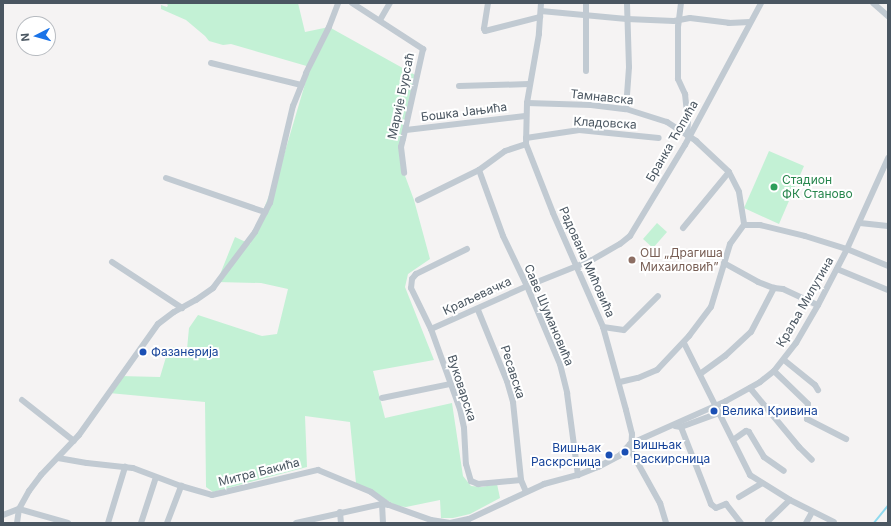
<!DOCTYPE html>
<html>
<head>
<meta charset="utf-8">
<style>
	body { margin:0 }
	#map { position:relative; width:891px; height:526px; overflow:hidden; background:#f5f3f3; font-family:Inter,sans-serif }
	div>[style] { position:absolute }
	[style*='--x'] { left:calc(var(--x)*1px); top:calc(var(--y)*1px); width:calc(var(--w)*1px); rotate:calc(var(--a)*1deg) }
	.green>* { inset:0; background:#c3f1d5 }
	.stream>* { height:1.5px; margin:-0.75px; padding:0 0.75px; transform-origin:0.75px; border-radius:0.75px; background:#90daee }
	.minor>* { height:6px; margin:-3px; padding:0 3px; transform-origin:3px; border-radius:3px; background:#c1cad2 }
	.dots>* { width:11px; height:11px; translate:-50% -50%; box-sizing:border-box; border:2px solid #fff; border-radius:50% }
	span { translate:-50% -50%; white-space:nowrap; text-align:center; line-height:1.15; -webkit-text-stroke:4px #fff; paint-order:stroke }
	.street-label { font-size:12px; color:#4a5661 }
	.leisure-label { font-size:12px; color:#27864d }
	.left { translate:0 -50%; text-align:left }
	.education-label { font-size:12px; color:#785e54 }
	.transit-label { font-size:12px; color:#164399 }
	.right { translate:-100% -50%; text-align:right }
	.frame { position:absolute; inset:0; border:4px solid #4a5661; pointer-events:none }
	.north { position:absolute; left:16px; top:16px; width:40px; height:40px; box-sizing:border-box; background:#fff; border:1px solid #b7bbc0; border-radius:50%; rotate:264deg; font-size:11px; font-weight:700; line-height:16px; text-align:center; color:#4a5661 }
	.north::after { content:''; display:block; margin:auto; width:14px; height:18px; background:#1a73e8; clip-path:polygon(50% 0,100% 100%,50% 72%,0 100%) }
</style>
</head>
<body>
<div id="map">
	<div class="green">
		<i style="clip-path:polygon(165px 3px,298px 3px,305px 32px,329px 27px,417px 76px,403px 139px,404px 173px,414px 200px,430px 259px,408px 274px,405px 287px,434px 360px,373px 371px,385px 418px,452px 403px,463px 476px,471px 486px,482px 487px,497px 484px,500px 498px,470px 514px,453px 518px,441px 518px,440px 500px,406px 507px,397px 506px,356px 483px,350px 422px,305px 416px,307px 467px,213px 492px,206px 487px,205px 402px,109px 393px,119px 376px,160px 377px,169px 347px,187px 349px,189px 328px,198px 315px,262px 336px,277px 334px,288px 289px,261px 283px,217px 282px,235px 237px,250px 244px,281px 165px,310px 67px,231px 44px,223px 45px,209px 41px,205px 36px,186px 20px,161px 9px,161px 5px,167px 7px,168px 5px)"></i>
		<i style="clip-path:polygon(769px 151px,804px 166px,779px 224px,744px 208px)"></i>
		<i style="clip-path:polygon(657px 223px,667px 232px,653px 248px,643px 239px)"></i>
	</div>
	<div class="stream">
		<i style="--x:874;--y:523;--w:22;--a:-51"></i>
	</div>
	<div class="minor">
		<i style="--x:352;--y:3;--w:85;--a:32.9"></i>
		<i style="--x:423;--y:49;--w:92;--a:102.5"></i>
		<i style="--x:403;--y:139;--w:8;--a:104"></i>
		<i style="--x:401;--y:147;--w:26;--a:83"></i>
		<i style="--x:488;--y:3;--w:26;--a:99"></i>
		<i style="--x:484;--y:29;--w:2;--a:63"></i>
		<i style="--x:485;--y:31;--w:57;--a:-14.3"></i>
		<i style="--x:541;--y:3;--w:31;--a:94"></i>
		<i style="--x:539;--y:34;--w:70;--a:99.9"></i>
		<i style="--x:527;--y:103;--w:41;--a:91.4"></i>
		<i style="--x:526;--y:144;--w:74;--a:68.6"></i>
		<i style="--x:553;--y:213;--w:124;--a:66.3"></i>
		<i style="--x:603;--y:327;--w:86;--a:74.5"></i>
		<i style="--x:626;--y:410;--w:25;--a:76"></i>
		<i style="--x:632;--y:434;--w:17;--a:93"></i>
		<i style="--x:631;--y:451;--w:60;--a:60.9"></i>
		<i style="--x:660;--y:503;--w:21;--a:73"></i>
		<i style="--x:586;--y:3;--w:68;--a:90"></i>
		<i style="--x:681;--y:3;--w:23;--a:97"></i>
		<i style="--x:678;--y:26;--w:53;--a:90"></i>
		<i style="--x:678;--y:79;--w:17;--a:65"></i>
		<i style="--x:685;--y:94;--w:27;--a:84"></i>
		<i style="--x:688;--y:121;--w:14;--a:94"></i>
		<i style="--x:873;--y:3;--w:20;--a:41"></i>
		<i style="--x:541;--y:11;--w:86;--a:5.3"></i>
		<i style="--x:627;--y:19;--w:47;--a:2.4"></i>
		<i style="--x:674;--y:21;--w:16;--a:-11"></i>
		<i style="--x:690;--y:18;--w:39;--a:7"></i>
		<i style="--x:729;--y:23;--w:21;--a:-3"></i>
		<i style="--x:380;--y:20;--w:20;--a:-60"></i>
		<i style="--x:211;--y:63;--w:93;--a:13.7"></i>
		<i style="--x:459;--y:86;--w:70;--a:-1.6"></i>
		<i style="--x:527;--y:103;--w:64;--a:1.8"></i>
		<i style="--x:591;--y:105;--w:35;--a:7"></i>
		<i style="--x:626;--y:109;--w:43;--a:17.6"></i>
		<i style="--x:667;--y:122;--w:35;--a:33"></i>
		<i style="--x:696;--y:141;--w:45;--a:43.2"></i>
		<i style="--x:729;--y:172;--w:22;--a:63"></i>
		<i style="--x:739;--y:192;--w:33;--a:81"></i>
		<i style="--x:626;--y:109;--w:42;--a:-85.9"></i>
		<i style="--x:629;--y:67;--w:64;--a:-91.8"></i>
		<i style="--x:406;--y:130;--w:120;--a:-6.7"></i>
		<i style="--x:526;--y:138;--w:54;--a:-8.6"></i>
		<i style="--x:579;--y:130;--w:80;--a:5.7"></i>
		<i style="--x:479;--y:170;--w:70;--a:70"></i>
		<i style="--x:503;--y:236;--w:55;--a:64.4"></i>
		<i style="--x:527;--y:286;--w:85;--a:67.1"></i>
		<i style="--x:560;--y:364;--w:30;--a:76"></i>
		<i style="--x:567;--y:393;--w:83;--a:82.4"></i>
		<i style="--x:166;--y:178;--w:105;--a:19"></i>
		<i style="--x:418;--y:200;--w:68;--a:-26.2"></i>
		<i style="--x:479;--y:170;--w:32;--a:-36"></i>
		<i style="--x:505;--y:151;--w:22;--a:-18"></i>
		<i style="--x:860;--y:223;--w:28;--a:6"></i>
		<i style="--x:683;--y:228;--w:72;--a:-50.6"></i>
		<i style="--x:467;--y:249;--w:57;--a:153.9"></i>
		<i style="--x:416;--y:274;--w:6;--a:129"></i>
		<i style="--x:412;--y:279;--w:9;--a:96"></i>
		<i style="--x:411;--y:288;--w:46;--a:64"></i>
		<i style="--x:431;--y:329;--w:85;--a:70.1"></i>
		<i style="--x:460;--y:409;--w:19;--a:78"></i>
		<i style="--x:464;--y:428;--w:36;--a:87"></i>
		<i style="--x:466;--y:464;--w:18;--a:74"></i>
		<i style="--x:471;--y:481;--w:8;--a:23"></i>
		<i style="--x:478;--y:484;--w:43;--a:-5.3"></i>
		<i style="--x:112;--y:262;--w:84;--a:33.3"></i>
		<i style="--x:724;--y:263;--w:39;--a:29"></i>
		<i style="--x:758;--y:282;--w:17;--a:21"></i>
		<i style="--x:774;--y:288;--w:9;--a:6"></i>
		<i style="--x:783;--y:289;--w:38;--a:25"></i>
		<i style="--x:837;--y:269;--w:55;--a:22.4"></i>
		<i style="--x:478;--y:310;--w:77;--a:67.8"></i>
		<i style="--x:507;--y:381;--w:22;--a:74"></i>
		<i style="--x:513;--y:402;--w:78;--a:84.1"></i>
		<i style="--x:521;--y:480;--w:13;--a:67"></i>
		<i style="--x:603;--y:327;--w:21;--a:8"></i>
		<i style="--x:624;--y:330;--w:48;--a:-45"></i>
		<i style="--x:431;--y:329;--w:105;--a:-24.1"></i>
		<i style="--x:527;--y:286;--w:70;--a:-21.8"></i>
		<i style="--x:592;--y:260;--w:32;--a:-30"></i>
		<i style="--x:620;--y:244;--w:13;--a:-39"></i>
		<i style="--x:630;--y:236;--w:106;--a:-58.9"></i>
		<i style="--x:685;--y:145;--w:161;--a:-61.8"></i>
		<i style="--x:684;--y:343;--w:148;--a:63.4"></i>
		<i style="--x:750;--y:475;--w:47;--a:32"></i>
		<i style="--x:790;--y:500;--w:49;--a:26.6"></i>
		<i style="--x:784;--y:360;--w:40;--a:39"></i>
		<i style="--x:815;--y:385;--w:6;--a:59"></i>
		<i style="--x:774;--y:371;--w:47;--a:44.1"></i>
		<i style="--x:808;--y:404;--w:15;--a:94"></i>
		<i style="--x:807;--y:419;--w:44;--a:27.1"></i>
		<i style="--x:700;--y:374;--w:31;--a:-36"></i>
		<i style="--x:725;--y:356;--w:35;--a:-43"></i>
		<i style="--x:751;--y:332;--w:50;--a:-62.4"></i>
		<i style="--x:620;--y:382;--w:18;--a:-13"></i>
		<i style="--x:638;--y:378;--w:21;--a:-23"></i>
		<i style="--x:657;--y:370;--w:47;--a:-46.7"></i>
		<i style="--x:689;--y:336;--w:36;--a:-53"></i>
		<i style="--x:711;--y:307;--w:66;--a:-73.2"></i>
		<i style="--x:730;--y:244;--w:24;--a:-54"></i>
		<i style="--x:744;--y:225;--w:16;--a:0"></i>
		<i style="--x:760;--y:225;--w:46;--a:13.7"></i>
		<i style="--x:805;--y:236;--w:44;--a:17.2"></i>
		<i style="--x:847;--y:249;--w:44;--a:22.5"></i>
		<i style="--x:750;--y:388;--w:77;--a:50.3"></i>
		<i style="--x:799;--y:447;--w:18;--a:45"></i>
		<i style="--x:382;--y:398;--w:69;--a:-11.6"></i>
		<i style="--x:22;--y:400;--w:66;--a:38.3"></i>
		<i style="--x:675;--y:426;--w:6;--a:9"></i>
		<i style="--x:681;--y:427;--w:83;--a:68.7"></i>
		<i style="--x:711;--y:504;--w:6;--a:39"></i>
		<i style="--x:716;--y:508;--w:11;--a:-22"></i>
		<i style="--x:726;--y:504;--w:24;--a:52"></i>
		<i style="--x:681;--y:427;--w:40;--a:-20.2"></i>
		<i style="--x:733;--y:440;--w:16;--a:-35"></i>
		<i style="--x:746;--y:431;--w:3;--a:18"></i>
		<i style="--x:749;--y:432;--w:29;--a:59"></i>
		<i style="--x:764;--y:457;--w:24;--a:35"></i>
		<i style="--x:58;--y:458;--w:29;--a:10"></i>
		<i style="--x:87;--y:463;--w:46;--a:6.2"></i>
		<i style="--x:133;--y:468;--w:51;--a:20.6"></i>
		<i style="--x:181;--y:486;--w:32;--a:16"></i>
		<i style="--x:212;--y:495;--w:109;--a:-13.3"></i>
		<i style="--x:318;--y:470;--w:57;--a:22.5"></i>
		<i style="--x:371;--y:492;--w:22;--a:36"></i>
		<i style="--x:739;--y:497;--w:27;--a:-31"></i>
		<i style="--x:382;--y:504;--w:19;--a:87"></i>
		<i style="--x:19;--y:509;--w:51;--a:15.9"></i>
		<i style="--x:340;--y:512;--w:11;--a:85"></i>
		<i style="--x:3;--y:515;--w:17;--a:-21"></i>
		<i style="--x:768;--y:521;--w:30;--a:-44"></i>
		<i style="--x:17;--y:523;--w:14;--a:-82"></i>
		<i style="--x:19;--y:509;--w:21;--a:-61"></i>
		<i style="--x:29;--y:491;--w:20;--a:-53"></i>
		<i style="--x:41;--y:475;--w:55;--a:-46.5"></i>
		<i style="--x:79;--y:435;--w:136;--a:-54.6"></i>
		<i style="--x:158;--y:324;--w:20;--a:-37"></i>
		<i style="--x:174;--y:312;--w:25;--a:-29"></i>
		<i style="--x:196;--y:300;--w:21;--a:-35"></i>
		<i style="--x:213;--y:288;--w:70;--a:-53.1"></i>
		<i style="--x:255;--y:232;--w:33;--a:-63"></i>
		<i style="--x:270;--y:203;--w:100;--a:-76.7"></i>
		<i style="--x:293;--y:106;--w:35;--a:-68"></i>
		<i style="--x:306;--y:73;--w:51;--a:-63.4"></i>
		<i style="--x:329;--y:27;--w:26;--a:-69"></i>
		<i style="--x:108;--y:523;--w:59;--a:-73.1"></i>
		<i style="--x:141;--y:523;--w:48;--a:-71.9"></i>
		<i style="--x:167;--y:523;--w:40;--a:-69"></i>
		<i style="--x:296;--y:523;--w:88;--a:-12.5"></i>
		<i style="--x:382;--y:504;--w:7;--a:8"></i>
		<i style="--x:389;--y:505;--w:45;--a:19.7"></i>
		<i style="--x:431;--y:520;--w:18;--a:9"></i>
		<i style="--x:450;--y:523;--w:19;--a:-12"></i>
		<i style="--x:469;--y:519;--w:83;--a:-25"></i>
		<i style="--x:544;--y:484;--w:35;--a:-15"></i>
		<i style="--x:578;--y:475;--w:22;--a:-22"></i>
		<i style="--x:598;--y:467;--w:24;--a:-28"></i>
		<i style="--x:619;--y:456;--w:16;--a:-47"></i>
		<i style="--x:630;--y:444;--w:105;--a:-24.1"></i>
		<i style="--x:726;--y:401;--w:39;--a:-29"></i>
		<i style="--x:760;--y:382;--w:18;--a:-38"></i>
		<i style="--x:774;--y:371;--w:36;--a:-52"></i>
		<i style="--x:796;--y:343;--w:44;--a:-59.9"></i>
		<i style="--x:818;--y:305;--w:63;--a:-62.6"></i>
		<i style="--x:847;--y:249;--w:100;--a:-65.7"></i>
		<i style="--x:806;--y:523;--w:13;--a:-61"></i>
	</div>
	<div class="dots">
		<i style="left:774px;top:187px;background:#2e9e5b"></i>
		<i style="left:632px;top:260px;background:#8d6e63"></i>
		<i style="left:143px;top:352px;background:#1a4fb4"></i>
		<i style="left:714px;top:411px;background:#1a4fb4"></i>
		<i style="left:625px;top:452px;background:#1a4fb4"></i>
		<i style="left:609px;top:455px;background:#1a4fb4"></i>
	</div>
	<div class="street-label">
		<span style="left:401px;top:96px;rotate:-78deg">Марије Бурсаћ</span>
		<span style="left:602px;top:97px;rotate:6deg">Тамнавска</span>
		<span style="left:464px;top:112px;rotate:-7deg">Бошка Јањића</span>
		<span style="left:605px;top:123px;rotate:3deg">Кладовска</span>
		<span style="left:672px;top:141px;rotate:-60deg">Бранка Ћопића</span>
		<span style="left:587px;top:262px;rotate:66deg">Радована Мићовића</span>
		<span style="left:477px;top:296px;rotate:-25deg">Краљевачка</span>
		<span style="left:805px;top:302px;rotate:-60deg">Краља Милутина</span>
		<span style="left:549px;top:315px;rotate:67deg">Саве Шумановића</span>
		<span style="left:513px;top:372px;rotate:72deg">Ресавска</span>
		<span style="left:462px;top:388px;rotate:72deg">Вуковарска</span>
		<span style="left:259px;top:472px;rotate:-14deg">Митра Бакића</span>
	</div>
	<div class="leisure-label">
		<span class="left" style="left:782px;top:187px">Стадион<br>ФК Станово</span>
	</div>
	<div class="education-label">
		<span class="left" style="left:640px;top:260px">ОШ „Драгиша<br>Михаиловић”</span>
	</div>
	<div class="transit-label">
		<span class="left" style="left:151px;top:352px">Фазанерија</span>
		<span class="left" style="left:722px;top:411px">Велика Кривина</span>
		<span class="left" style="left:633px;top:452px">Вишњак<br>Раскирсница</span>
		<span class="right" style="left:601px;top:455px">Вишњак<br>Раскрсница</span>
	</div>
	<div class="frame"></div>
	<div class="north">N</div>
</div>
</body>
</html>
